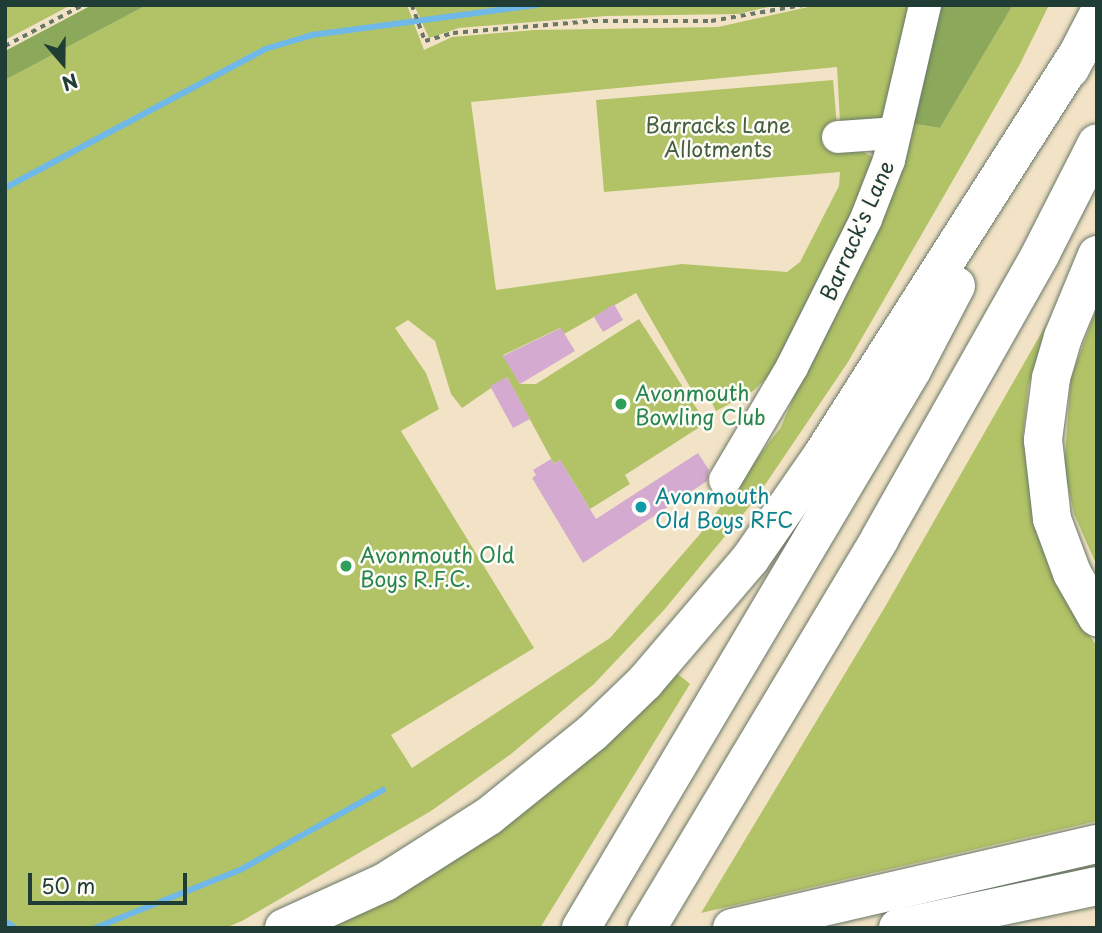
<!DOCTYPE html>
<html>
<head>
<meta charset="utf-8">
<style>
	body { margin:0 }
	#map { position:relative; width:1102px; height:933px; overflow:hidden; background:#f2e3c6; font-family:"Playpen Sans",sans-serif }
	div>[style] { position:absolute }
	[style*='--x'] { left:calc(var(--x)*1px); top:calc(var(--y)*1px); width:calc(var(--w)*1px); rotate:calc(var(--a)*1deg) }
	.green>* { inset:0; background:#b1c366 }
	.forest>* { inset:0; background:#8ca95b }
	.stream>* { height:6px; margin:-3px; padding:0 3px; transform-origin:3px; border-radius:3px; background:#6fb8e7 }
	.building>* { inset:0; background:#d4aad0 }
	.path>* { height:3.5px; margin-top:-1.75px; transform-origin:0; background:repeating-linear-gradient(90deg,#697767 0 5px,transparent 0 10px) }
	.roads { filter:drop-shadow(0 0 2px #697767) drop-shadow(0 0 2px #697767) }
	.minor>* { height:32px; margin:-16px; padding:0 16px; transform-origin:16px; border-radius:16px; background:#fff }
	.highway>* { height:38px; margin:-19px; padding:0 19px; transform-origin:19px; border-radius:19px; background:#fff }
	.dots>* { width:19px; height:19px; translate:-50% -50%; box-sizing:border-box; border:4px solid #fdfcf7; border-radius:50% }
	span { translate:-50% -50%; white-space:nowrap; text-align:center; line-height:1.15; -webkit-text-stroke:5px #fdfcf7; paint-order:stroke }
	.park-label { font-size:21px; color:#445e40 }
	.street-label { font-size:21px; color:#1f3d34 }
	.leisure-label { font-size:21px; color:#27864d }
	.left { translate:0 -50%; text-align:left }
	.culture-label { font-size:21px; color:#0d838f }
	.frame { position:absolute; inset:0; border:7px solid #1f3d34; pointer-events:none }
	.north { position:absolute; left:28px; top:28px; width:70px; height:70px; -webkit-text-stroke:5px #fdfcf7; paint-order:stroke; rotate:160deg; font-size:19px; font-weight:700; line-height:28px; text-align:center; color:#1f3d34 }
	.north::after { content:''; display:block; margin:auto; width:24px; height:32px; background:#1f3d34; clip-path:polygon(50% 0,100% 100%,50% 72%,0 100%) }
	.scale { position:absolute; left:28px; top:873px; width:159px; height:32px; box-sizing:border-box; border:4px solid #1f3d34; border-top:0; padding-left:9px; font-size:21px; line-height:24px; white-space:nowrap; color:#1f3d34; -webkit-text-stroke:5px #fdfcf7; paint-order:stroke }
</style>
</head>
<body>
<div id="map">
	<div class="green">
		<i style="clip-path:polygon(5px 5px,71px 5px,5px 40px)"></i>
		<i style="clip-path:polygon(147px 5px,407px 5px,424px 50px,452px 37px,535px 30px,718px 27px,817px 5px,916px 5px,887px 144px,840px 122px,837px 67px,471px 102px,496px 290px,682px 264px,787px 272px,800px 262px,839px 186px,840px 172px,604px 192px,596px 100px,833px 80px,839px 148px,857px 149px,873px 157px,876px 165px,782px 363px,753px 391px,716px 411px,708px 395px,698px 401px,636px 293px,564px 334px,560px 328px,503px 355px,520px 384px,536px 384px,639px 319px,706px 423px,625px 475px,630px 484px,590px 509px,560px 460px,554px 464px,507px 377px,462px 408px,451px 394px,435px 341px,408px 320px,395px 328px,426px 373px,439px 409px,401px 431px,534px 648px,391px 735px,412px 768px,610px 638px,700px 534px,781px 427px,909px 123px,940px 128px,1013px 5px,1049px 5px,1020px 64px,848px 362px,754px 501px,664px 610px,594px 684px,511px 754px,431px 811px,242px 921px,225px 928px,5px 928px,5px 80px)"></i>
		<i style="clip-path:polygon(414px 5px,777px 5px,738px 14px,606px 16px,459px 28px,429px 38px)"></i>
		<i style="clip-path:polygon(1097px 307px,1097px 566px,1074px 514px,1064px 467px,1071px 378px)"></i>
		<i style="clip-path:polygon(1047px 323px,1028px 387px,1023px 435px,1028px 478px,1074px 614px,1097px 646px,1097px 821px,701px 913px,885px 607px)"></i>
		<i style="clip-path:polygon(673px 670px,690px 684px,540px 928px,324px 928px)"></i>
	</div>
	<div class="forest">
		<i style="clip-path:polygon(92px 5px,147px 5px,5px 80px,5px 51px)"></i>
		<i style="clip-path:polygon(937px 5px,1013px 5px,940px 128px,909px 123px)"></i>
	</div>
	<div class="stream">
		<i style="--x:5;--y:188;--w:295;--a:-28.1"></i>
		<i style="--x:265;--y:49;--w:49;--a:-16.6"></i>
		<i style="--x:312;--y:35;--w:228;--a:-7.6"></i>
		<i style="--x:5;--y:921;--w:12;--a:35"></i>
		<i style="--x:95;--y:928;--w:156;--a:-21.8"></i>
		<i style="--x:240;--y:870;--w:164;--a:-29.2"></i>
	</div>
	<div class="building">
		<i style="clip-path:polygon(614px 304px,623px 320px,603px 332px,594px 317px)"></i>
		<i style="clip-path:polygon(561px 328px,575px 351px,520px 384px,503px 356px)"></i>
		<i style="clip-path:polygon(507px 377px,530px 419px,513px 428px,490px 386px)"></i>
		<i style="clip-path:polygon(698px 453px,709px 470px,707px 481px,583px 563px,532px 478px,536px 475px,533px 470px,551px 459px,554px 464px,560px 460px,596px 519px)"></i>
	</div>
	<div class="path">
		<i style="--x:412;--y:5;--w:38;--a:70"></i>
		<i style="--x:425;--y:41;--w:29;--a:-16"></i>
		<i style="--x:453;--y:33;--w:141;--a:-4.9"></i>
		<i style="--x:593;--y:21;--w:118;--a:0"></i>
		<i style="--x:711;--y:21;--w:93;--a:-9.9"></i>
		<i style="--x:5;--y:46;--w:88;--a:-27.7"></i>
	</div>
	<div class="roads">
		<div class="minor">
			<i style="--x:838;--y:137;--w:57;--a:-4"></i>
			<i style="--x:725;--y:480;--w:131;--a:-59.3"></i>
			<i style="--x:792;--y:367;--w:165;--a:-63.4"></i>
			<i style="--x:866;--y:219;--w:63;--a:-68.7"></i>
			<i style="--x:889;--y:160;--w:159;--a:-76.9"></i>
		</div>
		<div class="highway">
			<i style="--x:1070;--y:69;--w:59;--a:-62.6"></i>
			<i style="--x:1097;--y:255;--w:89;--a:112.5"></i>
			<i style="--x:1063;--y:337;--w:43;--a:106.3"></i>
			<i style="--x:1051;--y:378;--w:63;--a:97.4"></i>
			<i style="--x:1043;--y:440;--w:80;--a:83.5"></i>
			<i style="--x:1052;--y:519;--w:58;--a:69.7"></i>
			<i style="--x:1072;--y:573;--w:51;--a:60.4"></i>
			<i style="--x:284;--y:928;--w:111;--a:-24.5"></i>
			<i style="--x:385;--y:882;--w:123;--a:-32.4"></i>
			<i style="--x:489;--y:816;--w:132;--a:-38.9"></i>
			<i style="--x:592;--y:733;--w:74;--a:-43.9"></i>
			<i style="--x:645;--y:682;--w:162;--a:-49.5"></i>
			<i style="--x:750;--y:559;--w:124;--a:-55.2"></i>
			<i style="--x:821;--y:457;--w:486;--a:-57.5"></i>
			<i style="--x:581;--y:928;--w:649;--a:-59.32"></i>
			<i style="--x:912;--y:370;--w:95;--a:-62.4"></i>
			<i style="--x:647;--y:928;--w:454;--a:-59.1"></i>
			<i style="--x:880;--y:538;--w:327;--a:-60.5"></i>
			<i style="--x:1041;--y:253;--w:123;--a:-63"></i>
			<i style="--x:732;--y:928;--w:375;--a:-13"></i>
			<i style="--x:898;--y:928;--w:203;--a:-11.9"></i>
		</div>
	</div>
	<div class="dots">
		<i style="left:621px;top:404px;background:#2e9e5b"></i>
		<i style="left:641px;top:507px;background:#0f9aa8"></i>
		<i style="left:346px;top:566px;background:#2e9e5b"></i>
	</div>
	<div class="park-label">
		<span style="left:718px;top:136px">Barracks Lane<br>Allotments</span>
	</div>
	<div class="street-label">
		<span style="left:856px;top:230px;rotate:-66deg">Barrack's Lane</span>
	</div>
	<div class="leisure-label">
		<span class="left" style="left:635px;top:404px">Avonmouth<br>Bowling Club</span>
		<span class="left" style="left:360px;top:566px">Avonmouth Old<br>Boys R.F.C.</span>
	</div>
	<div class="culture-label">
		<span class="left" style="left:655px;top:507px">Avonmouth<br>Old Boys RFC</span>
	</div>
	<div class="frame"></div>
	<div class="north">N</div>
	<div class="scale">50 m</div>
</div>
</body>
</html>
